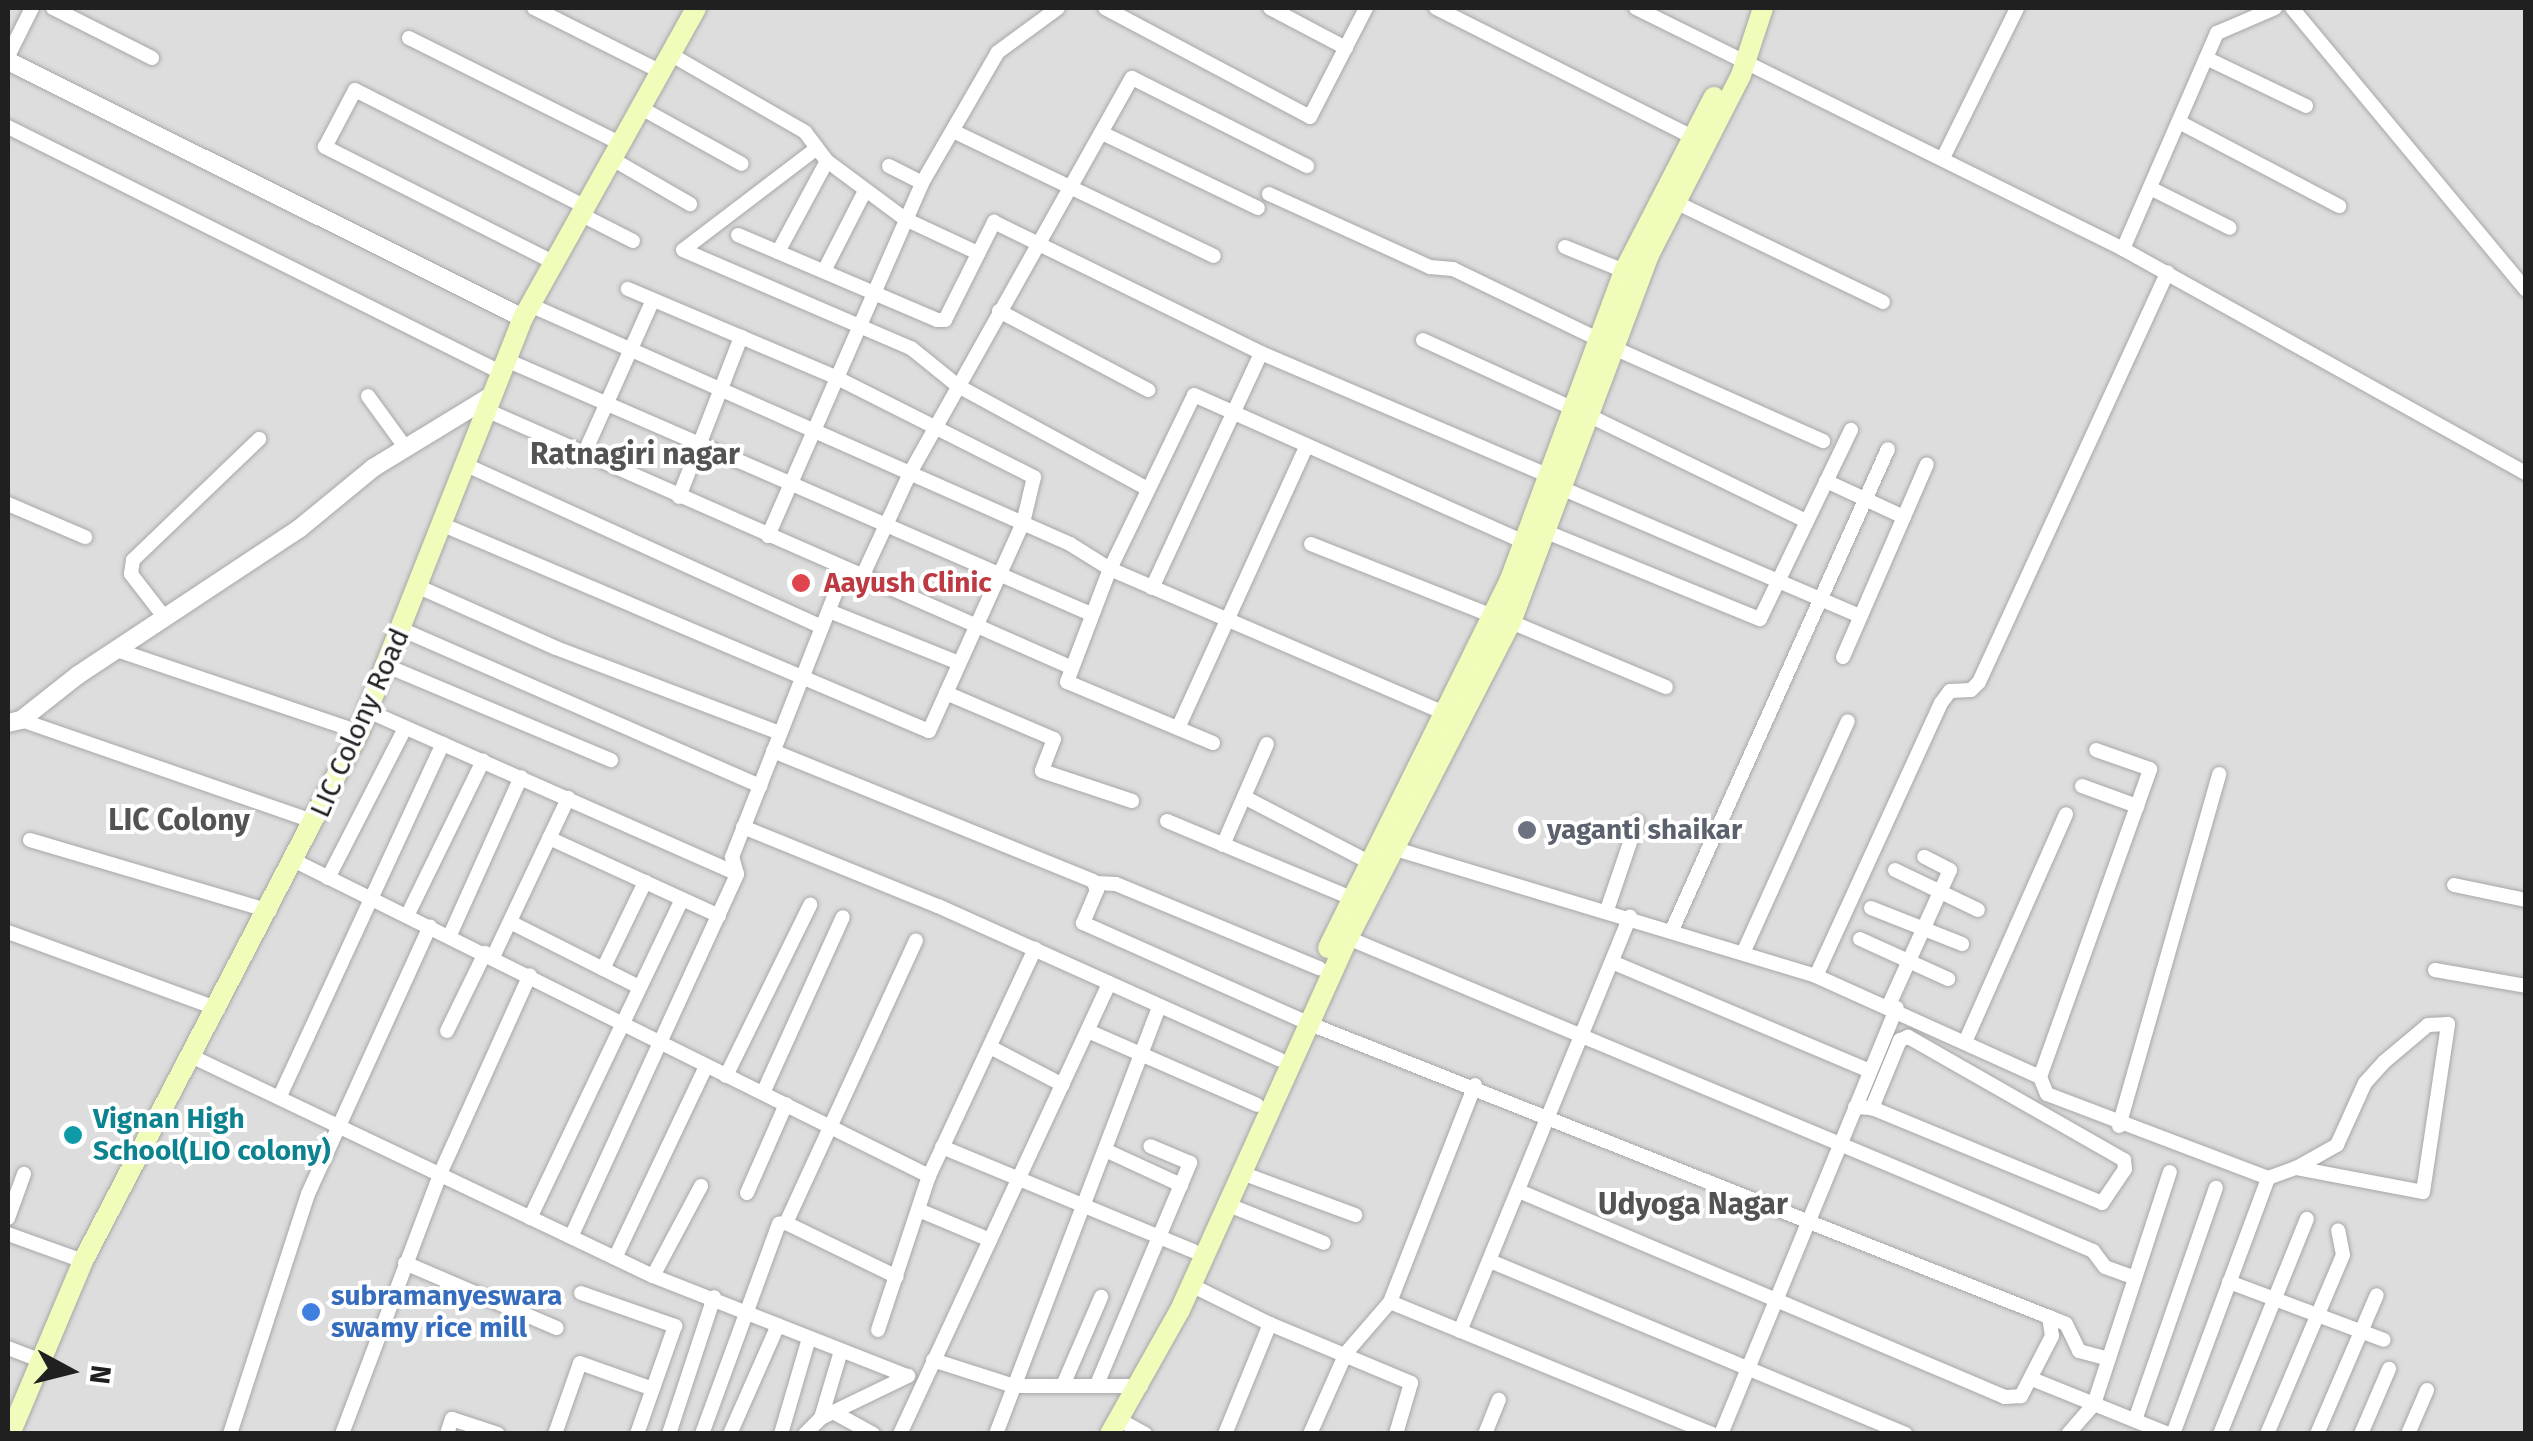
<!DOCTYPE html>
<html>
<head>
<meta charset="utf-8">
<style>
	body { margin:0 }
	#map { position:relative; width:2533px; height:1441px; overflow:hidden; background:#f1efe7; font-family:"Fira Sans",sans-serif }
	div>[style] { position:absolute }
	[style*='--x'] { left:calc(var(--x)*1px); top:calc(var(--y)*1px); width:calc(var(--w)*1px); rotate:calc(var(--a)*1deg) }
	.residential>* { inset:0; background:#dedddd }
	.roads { filter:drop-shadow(0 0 2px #a7a7a7) drop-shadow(0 0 2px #a7a7a7) }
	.minor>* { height:14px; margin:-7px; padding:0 7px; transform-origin:7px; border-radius:7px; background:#fff }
	.tertiary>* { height:18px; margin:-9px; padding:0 9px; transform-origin:9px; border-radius:9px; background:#fff }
	.secondary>* { height:20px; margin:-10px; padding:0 10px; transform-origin:10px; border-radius:10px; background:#f0fcba }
	.dots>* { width:28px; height:28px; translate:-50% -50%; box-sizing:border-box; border:5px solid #fff; border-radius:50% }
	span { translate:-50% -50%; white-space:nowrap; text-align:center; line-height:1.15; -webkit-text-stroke:8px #fff; paint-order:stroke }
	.health-label { font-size:28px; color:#be3a42; font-weight:700 }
	.left { translate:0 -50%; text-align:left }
	.street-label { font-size:28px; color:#202020 }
	.worship-label { font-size:28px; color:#5b616d; font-weight:700 }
	.culture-label { font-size:28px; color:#0d838f; font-weight:700 }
	.shop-label { font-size:28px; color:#366cbe; font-weight:700 }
	.neighbourhood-label { font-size:30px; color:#535353; font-weight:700 }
	.frame { position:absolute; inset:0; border:10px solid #202020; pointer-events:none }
	.north { position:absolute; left:20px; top:1321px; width:100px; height:100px; -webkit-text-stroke:8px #fff; paint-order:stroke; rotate:97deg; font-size:28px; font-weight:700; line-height:40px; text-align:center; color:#202020 }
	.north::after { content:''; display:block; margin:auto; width:35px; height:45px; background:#202020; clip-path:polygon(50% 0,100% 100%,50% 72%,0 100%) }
</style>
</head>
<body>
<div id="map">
	<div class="residential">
		<i style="clip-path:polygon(8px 8px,2525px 8px,2525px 1433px,8px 1433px)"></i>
	</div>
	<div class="roads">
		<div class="minor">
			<i style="--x:53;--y:8;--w:111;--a:26.8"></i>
			<i style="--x:534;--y:8;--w:142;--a:26.7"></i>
			<i style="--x:1105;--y:8;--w:232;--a:28"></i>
			<i style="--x:1310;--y:117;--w:123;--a:-62.8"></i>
			<i style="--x:1270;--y:8;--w:86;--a:27.8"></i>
			<i style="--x:1436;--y:8;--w:285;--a:26.7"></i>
			<i style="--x:1636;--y:8;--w:543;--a:26.33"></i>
			<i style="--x:2123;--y:249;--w:461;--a:29.1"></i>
			<i style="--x:2292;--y:8;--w:366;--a:50.3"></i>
			<i style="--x:409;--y:38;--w:238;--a:26.5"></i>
			<i style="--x:670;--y:54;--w:156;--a:30"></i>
			<i style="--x:805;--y:132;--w:36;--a:53"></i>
			<i style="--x:827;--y:161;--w:97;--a:36.6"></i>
			<i style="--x:905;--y:219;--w:81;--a:25"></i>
			<i style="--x:8;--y:56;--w:54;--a:-63.4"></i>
			<i style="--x:2206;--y:58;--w:111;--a:25.6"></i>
			<i style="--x:641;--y:108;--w:115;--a:29"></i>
			<i style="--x:2179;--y:122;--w:181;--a:27.7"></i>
			<i style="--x:8;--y:127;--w:547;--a:26.47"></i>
			<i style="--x:953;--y:131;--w:289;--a:25.6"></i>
			<i style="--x:1102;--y:133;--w:173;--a:25.7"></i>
			<i style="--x:817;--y:148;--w:168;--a:142.7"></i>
			<i style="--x:683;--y:250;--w:248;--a:23.3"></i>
			<i style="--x:911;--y:348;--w:60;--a:39"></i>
			<i style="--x:958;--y:386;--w:216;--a:28.5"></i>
			<i style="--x:1943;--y:158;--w:167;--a:-63.7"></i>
			<i style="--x:614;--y:160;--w:88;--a:30.1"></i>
			<i style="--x:889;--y:166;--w:37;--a:27"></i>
			<i style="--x:2150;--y:188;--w:89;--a:26.6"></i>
			<i style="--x:1269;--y:194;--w:177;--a:24.4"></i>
			<i style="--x:1430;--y:267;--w:23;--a:5"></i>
			<i style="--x:1453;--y:269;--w:163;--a:25.8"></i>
			<i style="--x:1673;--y:201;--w:233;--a:25.7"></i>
			<i style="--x:584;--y:216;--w:55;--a:27"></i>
			<i style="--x:738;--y:235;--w:216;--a:23.1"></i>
			<i style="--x:937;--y:320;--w:8;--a:0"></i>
			<i style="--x:945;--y:320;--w:110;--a:-63.4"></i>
			<i style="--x:994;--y:222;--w:297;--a:26.1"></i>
			<i style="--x:1261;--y:353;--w:316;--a:23.1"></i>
			<i style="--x:1565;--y:247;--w:64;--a:22.1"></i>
			<i style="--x:2123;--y:249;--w:236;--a:-66.5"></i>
			<i style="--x:2217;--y:33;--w:63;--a:-23.3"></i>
			<i style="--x:778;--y:252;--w:103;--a:-61.7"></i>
			<i style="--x:555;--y:263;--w:258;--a:-153.2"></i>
			<i style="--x:325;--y:147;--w:64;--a:-62.2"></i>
			<i style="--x:355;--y:90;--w:261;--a:26.9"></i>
			<i style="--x:824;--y:271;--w:90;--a:-62.9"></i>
			<i style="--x:530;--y:305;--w:591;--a:23.87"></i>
			<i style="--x:1070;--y:544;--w:47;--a:32"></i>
			<i style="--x:1110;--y:569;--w:365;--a:23.3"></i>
			<i style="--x:999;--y:311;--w:169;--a:27.9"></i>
			<i style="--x:1423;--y:340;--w:168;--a:24.6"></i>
			<i style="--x:1614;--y:348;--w:229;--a:24"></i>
			<i style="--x:504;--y:359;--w:640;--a:23.48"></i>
			<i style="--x:368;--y:396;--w:63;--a:54"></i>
			<i style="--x:486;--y:410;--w:636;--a:23.74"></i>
			<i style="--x:1592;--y:417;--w:238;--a:25.9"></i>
			<i style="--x:584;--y:454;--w:169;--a:-65.9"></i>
			<i style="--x:464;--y:464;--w:393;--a:24.5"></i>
			<i style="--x:1826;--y:481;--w:86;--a:24.8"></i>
			<i style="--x:1566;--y:490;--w:320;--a:23.2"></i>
			<i style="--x:679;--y:497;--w:172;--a:-68.8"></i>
			<i style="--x:8;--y:504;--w:84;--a:23.2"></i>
			<i style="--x:441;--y:524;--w:530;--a:22.99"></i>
			<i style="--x:929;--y:731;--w:228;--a:-65.7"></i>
			<i style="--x:1023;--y:523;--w:47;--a:-76.6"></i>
			<i style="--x:1034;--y:477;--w:225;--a:-153.3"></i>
			<i style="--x:833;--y:376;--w:223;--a:-157"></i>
			<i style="--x:1549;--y:533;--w:228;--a:22.2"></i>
			<i style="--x:1760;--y:619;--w:210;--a:-64.3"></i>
			<i style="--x:768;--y:536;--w:385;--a:-66.4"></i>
			<i style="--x:922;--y:183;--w:151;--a:-59.9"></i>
			<i style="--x:998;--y:52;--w:74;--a:-36.3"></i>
			<i style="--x:1311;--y:544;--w:196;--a:21.6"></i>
			<i style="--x:862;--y:577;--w:115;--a:-65.2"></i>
			<i style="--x:910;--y:473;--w:453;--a:-60.7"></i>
			<i style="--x:1132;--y:78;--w:196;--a:26.7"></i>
			<i style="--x:419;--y:587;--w:150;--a:24"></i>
			<i style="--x:556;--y:648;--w:240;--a:20.8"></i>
			<i style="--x:1152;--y:588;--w:259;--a:-65.1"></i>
			<i style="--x:829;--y:611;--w:140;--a:21.8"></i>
			<i style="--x:165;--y:618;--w:56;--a:-127.7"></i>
			<i style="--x:131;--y:574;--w:14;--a:-82"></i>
			<i style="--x:133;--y:560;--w:175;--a:-43.8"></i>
			<i style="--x:1511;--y:622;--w:168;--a:22.8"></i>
			<i style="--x:403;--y:630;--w:390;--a:23.6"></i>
			<i style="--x:117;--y:650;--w:256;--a:18.7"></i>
			<i style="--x:1843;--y:657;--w:210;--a:-66.5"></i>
			<i style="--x:387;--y:666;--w:243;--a:22.8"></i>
			<i style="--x:946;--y:693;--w:117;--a:23.1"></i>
			<i style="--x:1054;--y:739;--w:34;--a:111"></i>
			<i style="--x:1042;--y:771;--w:95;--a:18.4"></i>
			<i style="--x:368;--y:711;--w:403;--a:23.8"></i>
			<i style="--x:21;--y:720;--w:311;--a:19.1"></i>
			<i style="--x:1178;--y:728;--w:309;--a:-65.5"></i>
			<i style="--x:1213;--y:743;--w:158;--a:-157.3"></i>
			<i style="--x:1067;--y:682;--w:121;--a:-69.2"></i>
			<i style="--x:1110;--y:569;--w:193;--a:-64.2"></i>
			<i style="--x:1194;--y:395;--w:363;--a:24"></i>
			<i style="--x:773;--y:751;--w:345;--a:22.1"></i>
			<i style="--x:1093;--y:881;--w:10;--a:66"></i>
			<i style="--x:1097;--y:890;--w:36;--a:113"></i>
			<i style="--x:1083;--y:923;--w:248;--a:24"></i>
			<i style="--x:1310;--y:1024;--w:795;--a:21.63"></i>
			<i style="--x:2049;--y:1317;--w:19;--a:81"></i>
			<i style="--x:2052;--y:1336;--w:68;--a:117.3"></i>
			<i style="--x:2021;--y:1396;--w:16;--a:176"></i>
			<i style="--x:2005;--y:1397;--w:528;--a:-157.03"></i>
			<i style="--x:2082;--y:786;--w:59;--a:20"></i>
			<i style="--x:1244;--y:797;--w:141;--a:27.5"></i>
			<i style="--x:1167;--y:821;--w:199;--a:22.7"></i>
			<i style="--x:743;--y:827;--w:210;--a:22.1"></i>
			<i style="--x:938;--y:906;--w:374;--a:24.2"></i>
			<i style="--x:549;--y:838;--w:187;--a:24.6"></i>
			<i style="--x:30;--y:840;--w:250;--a:16.5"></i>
			<i style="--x:1223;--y:845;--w:110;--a:-66.5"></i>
			<i style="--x:1389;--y:847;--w:446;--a:16.8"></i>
			<i style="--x:1816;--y:976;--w:246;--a:24.3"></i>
			<i style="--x:2040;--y:1077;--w:18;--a:68"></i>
			<i style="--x:2047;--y:1094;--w:236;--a:20.8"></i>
			<i style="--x:2268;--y:1178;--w:30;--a:-20"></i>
			<i style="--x:2296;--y:1168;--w:129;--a:10.7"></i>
			<i style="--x:2423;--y:1192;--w:170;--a:-81.5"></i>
			<i style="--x:2448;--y:1024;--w:20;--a:177"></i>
			<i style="--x:2428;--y:1025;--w:57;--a:139.9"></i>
			<i style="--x:2384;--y:1062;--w:28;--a:132"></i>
			<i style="--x:2365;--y:1083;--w:68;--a:114.3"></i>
			<i style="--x:2337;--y:1145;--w:47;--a:150.7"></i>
			<i style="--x:295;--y:861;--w:708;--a:26.42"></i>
			<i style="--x:1895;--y:870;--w:92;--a:25.7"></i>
			<i style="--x:328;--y:878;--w:169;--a:-62.8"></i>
			<i style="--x:1096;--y:883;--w:20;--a:3"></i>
			<i style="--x:1116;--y:884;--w:220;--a:22.5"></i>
			<i style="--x:2454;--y:885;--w:74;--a:11.8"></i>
			<i style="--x:1871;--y:908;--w:98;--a:21.6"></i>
			<i style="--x:1607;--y:910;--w:93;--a:-71.2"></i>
			<i style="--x:407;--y:916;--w:173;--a:-63.9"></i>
			<i style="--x:510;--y:922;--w:144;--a:26.7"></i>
			<i style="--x:1672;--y:930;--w:527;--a:-65.82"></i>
			<i style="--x:8;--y:932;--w:224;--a:20.1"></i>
			<i style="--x:450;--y:935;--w:173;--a:-65.8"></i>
			<i style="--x:1348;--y:938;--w:688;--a:22.73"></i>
			<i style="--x:1983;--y:1204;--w:120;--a:23.1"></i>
			<i style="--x:2093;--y:1251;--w:20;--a:53"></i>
			<i style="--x:2105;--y:1267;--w:32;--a:20"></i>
			<i style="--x:1860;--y:939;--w:97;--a:24.4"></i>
			<i style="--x:1744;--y:951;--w:252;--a:-65.7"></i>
			<i style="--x:493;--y:957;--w:176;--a:-64.7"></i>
			<i style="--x:1612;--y:962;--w:280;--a:22.9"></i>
			<i style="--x:603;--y:969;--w:97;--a:-64.2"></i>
			<i style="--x:2435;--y:970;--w:92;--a:10"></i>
			<i style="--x:1816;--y:976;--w:300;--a:-65.4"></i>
			<i style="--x:1941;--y:703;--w:15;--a:-53"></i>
			<i style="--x:1950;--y:691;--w:21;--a:-3"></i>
			<i style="--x:1971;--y:690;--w:11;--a:-45"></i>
			<i style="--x:1979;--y:682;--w:451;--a:-65.3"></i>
			<i style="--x:1889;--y:1005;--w:148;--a:-65.7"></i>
			<i style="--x:1950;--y:870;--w:29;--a:-153"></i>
			<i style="--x:447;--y:1031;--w:87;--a:-64"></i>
			<i style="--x:1088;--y:1031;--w:184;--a:23.6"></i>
			<i style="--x:1966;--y:1040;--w:247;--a:-66.1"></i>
			<i style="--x:990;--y:1047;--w:82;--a:27.5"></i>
			<i style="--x:193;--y:1057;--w:509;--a:25.46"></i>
			<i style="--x:653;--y:1276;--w:273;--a:21.5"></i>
			<i style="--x:726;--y:1076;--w:191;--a:-63.8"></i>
			<i style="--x:2040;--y:1077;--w:327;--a:-70.3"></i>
			<i style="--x:2150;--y:769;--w:57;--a:-160.6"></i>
			<i style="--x:763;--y:1093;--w:193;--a:-65.6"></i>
			<i style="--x:280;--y:1096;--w:388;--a:-65.2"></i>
			<i style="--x:1855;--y:1107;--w:17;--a:3"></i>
			<i style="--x:1872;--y:1108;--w:249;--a:22.4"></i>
			<i style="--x:2102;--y:1203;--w:41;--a:-55.9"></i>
			<i style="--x:2125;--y:1169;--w:9;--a:-96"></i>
			<i style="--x:2124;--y:1160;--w:249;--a:-150.3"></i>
			<i style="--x:1908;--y:1037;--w:9;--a:159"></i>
			<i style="--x:1900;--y:1040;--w:74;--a:112.4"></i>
			<i style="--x:2119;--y:1126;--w:366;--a:-74.1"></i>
			<i style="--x:942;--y:1147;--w:272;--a:22.5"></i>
			<i style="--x:1105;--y:1150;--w:84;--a:24.7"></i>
			<i style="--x:1239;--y:1172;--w:124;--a:20.3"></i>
			<i style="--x:747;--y:1193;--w:97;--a:-66.3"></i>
			<i style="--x:1226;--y:1204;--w:105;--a:21.7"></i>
			<i style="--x:921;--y:1211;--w:75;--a:22.8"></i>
			<i style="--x:8;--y:1218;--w:47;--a:-70"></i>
			<i style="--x:530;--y:1218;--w:353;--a:-64.5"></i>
			<i style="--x:786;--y:1223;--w:123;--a:25.9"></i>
			<i style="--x:8;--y:1234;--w:80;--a:19.8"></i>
			<i style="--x:571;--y:1237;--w:399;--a:-65.4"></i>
			<i style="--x:737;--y:874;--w:18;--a:-106"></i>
			<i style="--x:732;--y:857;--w:307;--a:-68.6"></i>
			<i style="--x:615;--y:1258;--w:212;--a:-64.6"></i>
			<i style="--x:1490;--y:1261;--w:450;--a:22.6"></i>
			<i style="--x:405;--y:1263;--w:165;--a:23.2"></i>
			<i style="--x:653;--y:1276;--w:102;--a:-61.9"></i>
			<i style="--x:2229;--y:1282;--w:165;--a:20.5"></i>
			<i style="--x:1191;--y:1285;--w:88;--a:26.3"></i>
			<i style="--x:581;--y:1293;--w:100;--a:19.3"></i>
			<i style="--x:675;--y:1326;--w:114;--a:109.4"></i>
			<i style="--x:1390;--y:1302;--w:233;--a:-68.6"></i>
			<i style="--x:2049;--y:1317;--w:18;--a:22"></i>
			<i style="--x:2066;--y:1324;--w:30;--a:64"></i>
			<i style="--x:2079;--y:1351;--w:30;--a:15"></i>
			<i style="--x:878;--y:1330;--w:162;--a:-71.7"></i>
			<i style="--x:929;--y:1176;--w:251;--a:-65"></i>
			<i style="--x:1460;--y:1331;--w:448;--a:-67.7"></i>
			<i style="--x:8;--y:1348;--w:34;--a:21"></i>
			<i style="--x:933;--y:1360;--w:85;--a:17.8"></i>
			<i style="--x:1014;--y:1386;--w:127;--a:0"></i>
			<i style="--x:2032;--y:1379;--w:147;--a:22"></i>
			<i style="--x:1098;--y:1382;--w:238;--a:-67.2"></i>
			<i style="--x:1190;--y:1163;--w:43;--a:-157"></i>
			<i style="--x:1064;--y:1383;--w:94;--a:-66.7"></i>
			<i style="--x:833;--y:1412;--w:46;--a:28.8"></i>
			<i style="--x:821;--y:1418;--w:70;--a:-73.4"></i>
			<i style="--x:1120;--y:1420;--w:29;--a:29"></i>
			<i style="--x:2135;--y:1420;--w:246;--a:-70.8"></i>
			<i style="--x:230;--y:1434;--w:252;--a:-72"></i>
			<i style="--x:308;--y:1194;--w:294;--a:-65.5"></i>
			<i style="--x:342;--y:1434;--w:278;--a:-69.3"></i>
			<i style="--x:440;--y:1174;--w:218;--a:-65.7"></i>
			<i style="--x:447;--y:1434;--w:16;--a:-72"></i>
			<i style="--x:452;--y:1419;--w:48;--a:18.1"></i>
			<i style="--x:555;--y:1434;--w:75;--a:-70.6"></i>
			<i style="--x:580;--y:1363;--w:77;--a:19.6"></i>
			<i style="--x:669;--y:1434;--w:144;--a:-71.8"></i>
			<i style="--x:702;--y:1434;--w:224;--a:-69.9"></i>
			<i style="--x:779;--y:1224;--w:7;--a:-8"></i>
			<i style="--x:786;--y:1223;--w:311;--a:-65.3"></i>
			<i style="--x:730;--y:1434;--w:119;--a:-66.2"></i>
			<i style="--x:781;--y:1434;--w:100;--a:-73.7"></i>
			<i style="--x:805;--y:1434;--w:23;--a:-45"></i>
			<i style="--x:821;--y:1418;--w:97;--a:-25.8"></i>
			<i style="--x:900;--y:1434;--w:497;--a:-65.1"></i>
			<i style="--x:996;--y:1434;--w:456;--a:-69.1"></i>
			<i style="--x:1225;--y:1434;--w:119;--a:-67.8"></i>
			<i style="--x:1270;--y:1324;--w:153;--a:22.7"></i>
			<i style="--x:1411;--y:1383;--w:53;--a:106.4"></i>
			<i style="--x:1310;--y:1434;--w:89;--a:-66"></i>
			<i style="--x:1346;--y:1353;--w:67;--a:-49.2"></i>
			<i style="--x:1390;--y:1302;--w:348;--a:22.3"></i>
			<i style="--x:1485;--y:1434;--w:37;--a:-68"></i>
			<i style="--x:1721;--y:1434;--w:461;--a:-67.6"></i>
			<i style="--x:2068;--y:1434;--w:40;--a:-49"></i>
			<i style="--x:2094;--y:1404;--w:244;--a:-71.9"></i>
			<i style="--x:2173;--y:1434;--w:273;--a:-69.6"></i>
			<i style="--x:2220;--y:1434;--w:232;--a:-68"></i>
			<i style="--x:2267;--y:1434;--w:194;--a:-67"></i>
			<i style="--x:2343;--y:1255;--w:25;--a:-101"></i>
			<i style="--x:2317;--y:1434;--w:151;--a:-66.7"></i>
			<i style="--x:2361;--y:1434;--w:71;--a:-66.7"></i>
			<i style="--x:2408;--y:1434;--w:48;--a:-66.6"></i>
		</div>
		<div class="tertiary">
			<i style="--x:8;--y:61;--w:576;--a:26.52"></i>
			<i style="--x:8;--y:723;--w:13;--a:-13"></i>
			<i style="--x:21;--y:720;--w:73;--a:-38.3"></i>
			<i style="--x:78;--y:675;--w:266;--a:-33.5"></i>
			<i style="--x:300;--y:528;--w:94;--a:-39.4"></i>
			<i style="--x:373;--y:468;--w:138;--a:-31.4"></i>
		</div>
		<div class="secondary">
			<i style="--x:1328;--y:948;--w:408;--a:-63.7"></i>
			<i style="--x:1509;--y:582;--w:332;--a:-69.7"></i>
			<i style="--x:1624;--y:271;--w:196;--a:-62.7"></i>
			<i style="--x:10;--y:1434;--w:188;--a:-67.1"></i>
			<i style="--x:83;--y:1261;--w:597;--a:-62.45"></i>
			<i style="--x:359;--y:732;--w:445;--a:-68.4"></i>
			<i style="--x:523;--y:318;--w:355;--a:-60.8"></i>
			<i style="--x:1110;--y:1434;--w:142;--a:-60.6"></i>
			<i style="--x:1180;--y:1310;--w:408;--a:-65.7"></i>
			<i style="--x:1348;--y:938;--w:356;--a:-62.7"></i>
			<i style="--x:1511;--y:622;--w:392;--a:-69.4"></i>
			<i style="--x:1649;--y:255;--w:202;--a:-62.9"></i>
			<i style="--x:1741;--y:75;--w:71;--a:-71.8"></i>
		</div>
	</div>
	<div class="dots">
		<i style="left:801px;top:583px;background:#e0444e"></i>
		<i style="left:1527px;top:830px;background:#6b7280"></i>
		<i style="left:73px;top:1135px;background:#0f9aa8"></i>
		<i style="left:311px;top:1312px;background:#3f7fe0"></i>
	</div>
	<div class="health-label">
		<span class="left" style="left:824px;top:583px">Aayush Clinic</span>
	</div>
	<div class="street-label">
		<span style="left:360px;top:723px;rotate:-66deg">LIC Colony Road</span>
	</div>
	<div class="worship-label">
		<span class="left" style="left:1547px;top:830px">yaganti shaikar</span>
	</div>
	<div class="culture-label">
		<span class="left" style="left:93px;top:1135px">Vignan High<br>School(LIO colony)</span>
	</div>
	<div class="shop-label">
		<span class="left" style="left:331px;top:1312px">subramanyeswara<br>swamy rice mill</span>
	</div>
	<div class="neighbourhood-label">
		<span style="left:635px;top:454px">Ratnagiri nagar</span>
		<span style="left:179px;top:820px">LIC Colony</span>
		<span style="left:1693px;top:1204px">Udyoga Nagar</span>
	</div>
	<div class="frame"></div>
	<div class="north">N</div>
</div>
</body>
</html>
